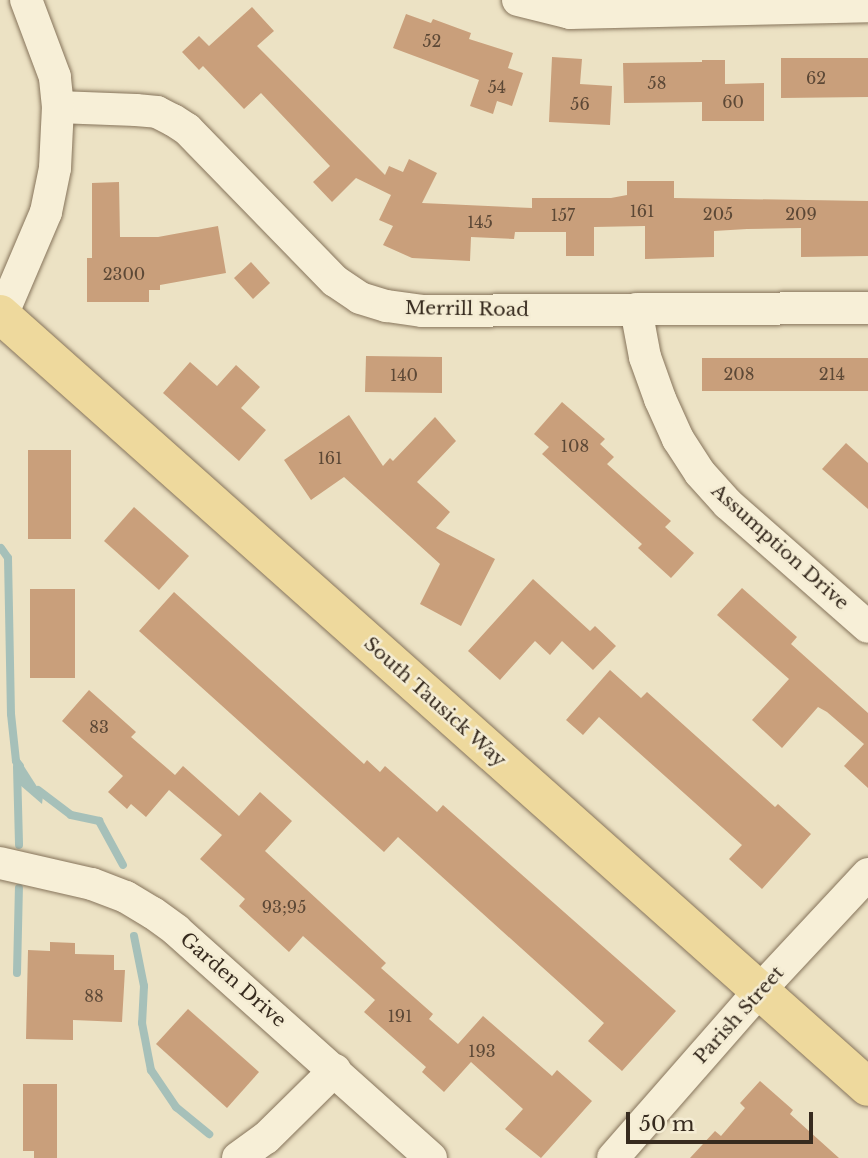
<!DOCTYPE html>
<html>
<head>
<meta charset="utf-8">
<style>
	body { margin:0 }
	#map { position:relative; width:868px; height:1158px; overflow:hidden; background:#ece2c4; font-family:"Libre Baskerville",serif }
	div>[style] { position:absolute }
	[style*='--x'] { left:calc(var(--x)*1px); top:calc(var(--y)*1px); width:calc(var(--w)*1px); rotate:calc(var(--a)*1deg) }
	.water>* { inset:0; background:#a6c0b9 }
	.stream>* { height:8px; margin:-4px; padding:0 4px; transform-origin:4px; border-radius:4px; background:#a6c0b9 }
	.building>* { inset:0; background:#c99f7b }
	.roads { filter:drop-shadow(0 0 2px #86745b) drop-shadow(0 0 2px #86745b) }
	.minor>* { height:32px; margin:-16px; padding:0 16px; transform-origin:16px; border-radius:16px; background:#f7efd7 }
	.major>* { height:38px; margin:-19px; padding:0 19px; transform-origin:19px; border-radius:19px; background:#eed99d }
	span { translate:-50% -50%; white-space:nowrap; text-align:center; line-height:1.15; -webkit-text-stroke:5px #f4ecd3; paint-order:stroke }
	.number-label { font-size:16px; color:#5c4836 }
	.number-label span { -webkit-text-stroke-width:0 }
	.street-label { font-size:19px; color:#372b1f }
	.scale { position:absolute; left:626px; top:1112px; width:187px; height:32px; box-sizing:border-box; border:4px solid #372b1f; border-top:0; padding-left:9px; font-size:21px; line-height:24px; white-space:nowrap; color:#372b1f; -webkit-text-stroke:5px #f4ecd3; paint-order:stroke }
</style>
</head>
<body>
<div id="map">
	<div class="water">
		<i style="clip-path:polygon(18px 757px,43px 796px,42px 804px,20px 785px,12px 761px)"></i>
	</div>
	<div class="stream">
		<i style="--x:1;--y:548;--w:12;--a:55"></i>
		<i style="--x:8;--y:558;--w:156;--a:88.9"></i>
		<i style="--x:11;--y:714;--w:47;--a:83.9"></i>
		<i style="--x:16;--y:761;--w:6;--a:51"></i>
		<i style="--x:17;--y:767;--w:78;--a:88.5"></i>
		<i style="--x:38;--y:790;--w:41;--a:37.1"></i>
		<i style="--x:71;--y:815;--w:29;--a:12"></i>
		<i style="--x:99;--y:821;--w:50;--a:61.4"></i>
		<i style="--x:134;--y:936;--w:51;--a:78.7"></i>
		<i style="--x:144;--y:986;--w:37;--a:93"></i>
		<i style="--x:142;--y:1023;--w:48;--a:79.2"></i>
		<i style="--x:151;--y:1070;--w:45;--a:56"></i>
		<i style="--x:176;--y:1107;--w:43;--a:39.3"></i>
		<i style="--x:17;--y:973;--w:85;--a:-88.7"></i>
	</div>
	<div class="building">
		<i style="clip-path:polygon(252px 7px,274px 31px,257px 46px,385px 175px,389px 166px,403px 172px,409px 159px,437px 173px,422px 203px,532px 208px,532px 198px,611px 198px,627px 195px,627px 181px,674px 181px,674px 198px,868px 201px,868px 256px,801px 257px,801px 228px,747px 229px,714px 231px,714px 257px,645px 259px,645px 226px,594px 227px,594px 256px,566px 256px,566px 232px,515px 232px,514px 239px,471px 237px,470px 261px,412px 258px,383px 245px,393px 226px,379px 220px,391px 195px,356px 178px,332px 202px,313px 182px,330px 166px,261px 93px,244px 109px,203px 66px,199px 70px,182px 52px,199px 36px,209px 46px)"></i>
		<i style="clip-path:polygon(406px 14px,431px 23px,433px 19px,471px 33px,469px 39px,513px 53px,508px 68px,523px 73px,512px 106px,497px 101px,493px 114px,470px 106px,479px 80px,393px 48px)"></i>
		<i style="clip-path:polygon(552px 57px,582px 59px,580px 84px,612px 86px,610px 125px,549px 122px)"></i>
		<i style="clip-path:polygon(781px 58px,868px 58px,868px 97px,781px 98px)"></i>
		<i style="clip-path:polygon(702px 60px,725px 60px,725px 84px,764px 83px,764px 121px,702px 121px,702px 102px,624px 103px,623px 63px,702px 62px)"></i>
		<i style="clip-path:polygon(119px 182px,120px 237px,158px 237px,218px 226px,226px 273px,160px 285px,160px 290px,149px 290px,149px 302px,87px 302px,87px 258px,92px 258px,92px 183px)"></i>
		<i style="clip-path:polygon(251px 262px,270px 283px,253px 299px,234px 278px)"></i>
		<i style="clip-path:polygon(366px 356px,442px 357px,442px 393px,365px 392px)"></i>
		<i style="clip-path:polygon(702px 358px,868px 358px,868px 391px,702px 391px)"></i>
		<i style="clip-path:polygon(190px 362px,217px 386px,236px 365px,260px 387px,241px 408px,266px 430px,239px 461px,163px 393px)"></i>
		<i style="clip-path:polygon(562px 402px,605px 439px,600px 444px,614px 457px,607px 464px,671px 521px,665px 527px,694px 553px,671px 578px,638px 548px,642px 544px,542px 454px,549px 447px,534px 434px)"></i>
		<i style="clip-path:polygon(349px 415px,383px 466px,390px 458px,393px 461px,435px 417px,456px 441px,417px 482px,450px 512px,436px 528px,495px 559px,461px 626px,420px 604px,440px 564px,344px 477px,311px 500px,284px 460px)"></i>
		<i style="clip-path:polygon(846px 443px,868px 463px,868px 509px,822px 469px)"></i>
		<i style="clip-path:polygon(28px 450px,71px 450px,71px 539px,28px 539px)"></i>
		<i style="clip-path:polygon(134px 507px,189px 556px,159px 590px,104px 541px)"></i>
		<i style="clip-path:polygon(533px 579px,590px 631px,595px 626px,616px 646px,593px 670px,562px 641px,550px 655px,535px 641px,500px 680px,468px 651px)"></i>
		<i style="clip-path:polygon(742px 588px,797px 637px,791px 644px,868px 713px,868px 788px,844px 766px,864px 744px,827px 712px,818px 707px,782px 748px,752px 720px,789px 679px,717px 615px)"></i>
		<i style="clip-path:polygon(30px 589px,75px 589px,75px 678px,30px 678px)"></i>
		<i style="clip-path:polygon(174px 592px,364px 764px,367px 760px,380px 772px,385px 766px,437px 812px,443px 805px,676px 1011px,622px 1071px,588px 1041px,604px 1023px,398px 837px,384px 852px,139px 631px)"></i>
		<i style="clip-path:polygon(610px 670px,641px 698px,647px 692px,775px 807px,778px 804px,811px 834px,762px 889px,729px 859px,742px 845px,599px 717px,583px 735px,566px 720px)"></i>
		<i style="clip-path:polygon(89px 690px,136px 732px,131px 737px,175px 775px,183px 766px,239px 816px,260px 792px,292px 821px,265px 851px,386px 963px,381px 968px,433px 1014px,429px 1019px,458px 1044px,483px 1016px,552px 1076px,557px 1070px,592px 1101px,541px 1158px,505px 1129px,523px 1109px,471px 1062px,444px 1092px,422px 1072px,426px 1067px,364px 1012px,375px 1000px,303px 936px,289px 952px,239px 906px,245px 899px,200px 859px,222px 835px,169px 790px,146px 817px,131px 804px,127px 809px,108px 792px,123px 776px,62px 721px)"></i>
		<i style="clip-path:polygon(50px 942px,75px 943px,75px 954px,114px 955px,114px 970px,125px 970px,122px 1022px,73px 1020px,73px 1040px,26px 1039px,28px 950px,50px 951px)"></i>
		<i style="clip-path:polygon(188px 1009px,259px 1072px,227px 1108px,156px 1044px)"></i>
		<i style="clip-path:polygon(760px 1081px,793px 1110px,790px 1114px,839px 1158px,690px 1158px,715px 1131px,721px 1136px,745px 1108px,740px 1103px)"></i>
		<i style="clip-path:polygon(23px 1084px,57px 1084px,57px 1158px,34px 1158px,34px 1151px,23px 1151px)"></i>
	</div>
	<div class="roads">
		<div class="minor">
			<i style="--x:518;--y:0;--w:54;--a:14"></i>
			<i style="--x:570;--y:13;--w:298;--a:-1.3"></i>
			<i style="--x:58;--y:107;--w:78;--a:2.2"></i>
			<i style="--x:136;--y:110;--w:21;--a:5"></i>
			<i style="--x:157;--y:112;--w:18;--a:27"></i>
			<i style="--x:173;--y:120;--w:17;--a:33"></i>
			<i style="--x:187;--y:129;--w:212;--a:45.8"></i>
			<i style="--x:335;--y:281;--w:30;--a:34"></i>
			<i style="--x:360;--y:298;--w:28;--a:17"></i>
			<i style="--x:387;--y:306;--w:35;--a:8"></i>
			<i style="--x:422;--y:311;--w:446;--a:-0.4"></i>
			<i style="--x:636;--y:309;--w:49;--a:79.4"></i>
			<i style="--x:645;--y:357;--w:45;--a:70.3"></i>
			<i style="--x:660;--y:399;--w:44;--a:65.8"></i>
			<i style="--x:678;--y:439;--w:40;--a:57.1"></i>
			<i style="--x:700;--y:473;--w:42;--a:47.9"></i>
			<i style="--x:728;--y:504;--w:186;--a:41.3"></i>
			<i style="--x:0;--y:320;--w:117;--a:-66.9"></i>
			<i style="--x:46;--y:212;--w:45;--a:-78.4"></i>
			<i style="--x:55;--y:168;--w:61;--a:-87.2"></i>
			<i style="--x:58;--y:107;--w:30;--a:-96"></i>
			<i style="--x:55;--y:77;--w:82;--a:-110.6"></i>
			<i style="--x:0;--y:863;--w:94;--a:12.9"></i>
			<i style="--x:92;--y:884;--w:36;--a:21"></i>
			<i style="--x:126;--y:897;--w:31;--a:31"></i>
			<i style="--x:153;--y:913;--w:29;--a:36"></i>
			<i style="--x:176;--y:930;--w:342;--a:41.8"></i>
			<i style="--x:238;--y:1158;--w:34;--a:-36"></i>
			<i style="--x:266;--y:1138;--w:97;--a:-44.6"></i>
			<i style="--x:613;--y:1158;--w:222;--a:-48.8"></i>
			<i style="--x:759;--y:991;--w:160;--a:-47"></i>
		</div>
		<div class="major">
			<i style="--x:0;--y:314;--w:1162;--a:41.69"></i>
		</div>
	</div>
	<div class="number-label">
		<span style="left:432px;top:41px">52</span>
		<span style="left:816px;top:78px">62</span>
		<span style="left:657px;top:83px">58</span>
		<span style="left:497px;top:87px">54</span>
		<span style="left:733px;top:102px">60</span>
		<span style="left:580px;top:104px">56</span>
		<span style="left:642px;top:211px">161</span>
		<span style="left:718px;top:214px">205</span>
		<span style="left:801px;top:214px">209</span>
		<span style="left:563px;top:215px">157</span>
		<span style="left:480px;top:222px">145</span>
		<span style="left:124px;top:274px">2300</span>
		<span style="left:739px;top:374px">208</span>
		<span style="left:832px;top:374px">214</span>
		<span style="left:404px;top:375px">140</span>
		<span style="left:575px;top:446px">108</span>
		<span style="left:330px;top:458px">161</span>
		<span style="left:99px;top:727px">83</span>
		<span style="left:284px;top:907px">93;95</span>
		<span style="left:94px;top:996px">88</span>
		<span style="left:400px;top:1016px">191</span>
		<span style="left:482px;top:1051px">193</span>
	</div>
	<div class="street-label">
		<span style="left:467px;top:309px;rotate:1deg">Merrill Road</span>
		<span style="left:780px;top:547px;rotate:42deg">Assumption Drive</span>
		<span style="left:435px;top:702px;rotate:42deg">South Tausick Way</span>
		<span style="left:233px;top:980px;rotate:41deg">Garden Drive</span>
		<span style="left:739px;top:1015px;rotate:-48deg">Parish Street</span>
	</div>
	<div class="scale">50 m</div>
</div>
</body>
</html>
